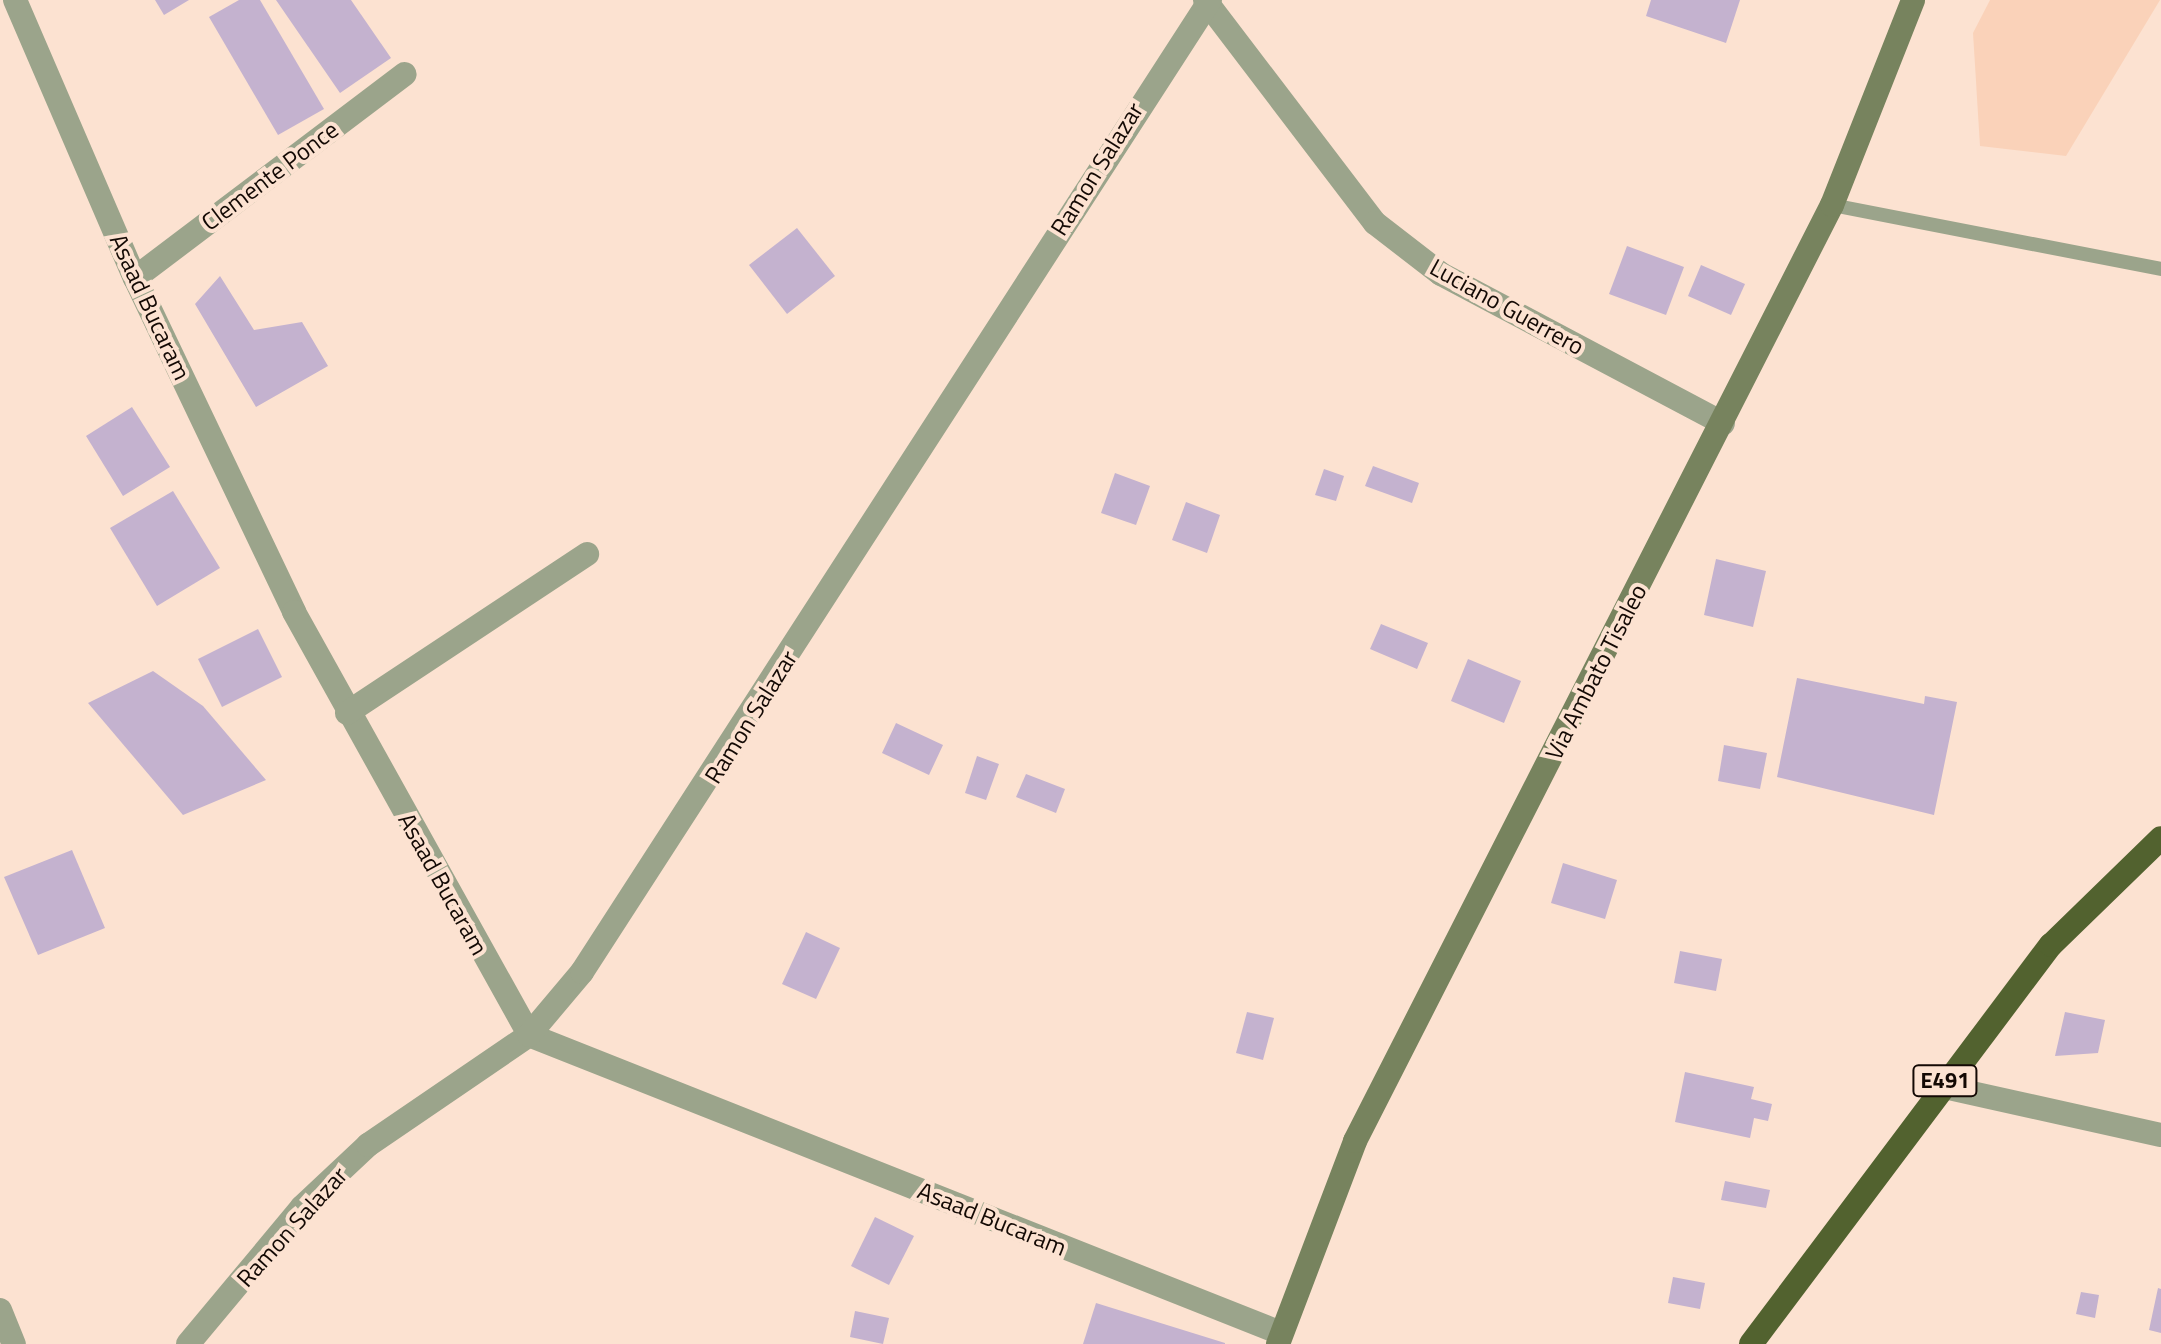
<!DOCTYPE html>
<html>
<head>
<meta charset="utf-8">
<style>
	body { margin:0 }
	#map { position:relative; width:2161px; height:1344px; overflow:hidden; background:#fce2d1; font-family:"Titillium Web",sans-serif }
	div>[style] { position:absolute }
	[style*='--x'] { left:calc(var(--x)*1px); top:calc(var(--y)*1px); width:calc(var(--w)*1px); rotate:calc(var(--a)*1deg) }
	.built>* { inset:0; background:#fad2b9 }
	.building>* { inset:0; background:#c4b2cf }
	.service>* { height:14px; margin:-7px; padding:0 7px; transform-origin:7px; border-radius:7px; background:#9ba48b }
	.minor>* { height:24px; margin:-12px; padding:0 12px; transform-origin:12px; border-radius:12px; background:#9ba48b }
	.secondary>* { height:24px; margin:-12px; padding:0 12px; transform-origin:12px; border-radius:12px; background:#77835e }
	.trunk>* { height:24px; margin:-12px; padding:0 12px; transform-origin:12px; border-radius:12px; background:#52622f }
	span { translate:-50% -50%; white-space:nowrap; text-align:center; line-height:1.15; -webkit-text-stroke:8px #fce2d1; paint-order:stroke }
	.shield-label span { padding:2px 6px; background:#fce2d1; border:2px solid; border-radius:6px; -webkit-text-stroke-width:0 }
	.shield-label { font-size:22px; color:#130904; font-weight:700 }
	.street-label { font-size:24px; color:#130904 }
</style>
</head>
<body>
<div id="map">
	<div class="built">
		<i style="clip-path:polygon(1990px 0,2160px 0,2066px 156px,1980px 146px,1973px 33px)"></i>
	</div>
	<div class="building">
		<i style="clip-path:polygon(155px 0,189px 0,164px 15px)"></i>
		<i style="clip-path:polygon(239px 0,260px 0,324px 109px,278px 135px,209px 17px)"></i>
		<i style="clip-path:polygon(276px 0,351px 0,391px 58px,340px 93px)"></i>
		<i style="clip-path:polygon(1651px 0,1740px 0,1726px 43px,1646px 16px)"></i>
		<i style="clip-path:polygon(797px 228px,835px 276px,787px 314px,749px 265px)"></i>
		<i style="clip-path:polygon(1627px 246px,1684px 267px,1666px 315px,1609px 294px)"></i>
		<i style="clip-path:polygon(1701px 265px,1745px 284px,1731px 315px,1688px 296px)"></i>
		<i style="clip-path:polygon(220px 276px,254px 330px,302px 322px,328px 366px,256px 407px,195px 304px)"></i>
		<i style="clip-path:polygon(132px 407px,170px 467px,123px 496px,86px 436px)"></i>
		<i style="clip-path:polygon(1373px 466px,1419px 483px,1412px 503px,1365px 486px)"></i>
		<i style="clip-path:polygon(1324px 469px,1344px 476px,1336px 501px,1315px 495px)"></i>
		<i style="clip-path:polygon(1115px 473px,1150px 486px,1136px 525px,1101px 513px)"></i>
		<i style="clip-path:polygon(173px 491px,220px 568px,157px 606px,110px 528px)"></i>
		<i style="clip-path:polygon(1186px 502px,1220px 515px,1207px 553px,1172px 540px)"></i>
		<i style="clip-path:polygon(1716px 559px,1766px 571px,1753px 627px,1704px 615px)"></i>
		<i style="clip-path:polygon(1381px 624px,1428px 643px,1417px 669px,1370px 649px)"></i>
		<i style="clip-path:polygon(258px 629px,282px 677px,222px 707px,198px 659px)"></i>
		<i style="clip-path:polygon(1468px 659px,1521px 681px,1504px 723px,1451px 701px)"></i>
		<i style="clip-path:polygon(153px 671px,203px 706px,266px 780px,183px 815px,88px 703px)"></i>
		<i style="clip-path:polygon(1797px 678px,1924px 704px,1925px 696px,1957px 702px,1934px 815px,1777px 777px)"></i>
		<i style="clip-path:polygon(896px 723px,943px 745px,929px 775px,882px 753px)"></i>
		<i style="clip-path:polygon(1724px 745px,1767px 753px,1760px 789px,1718px 781px)"></i>
		<i style="clip-path:polygon(977px 756px,999px 764px,986px 800px,965px 793px)"></i>
		<i style="clip-path:polygon(1026px 774px,1065px 789px,1056px 813px,1016px 797px)"></i>
		<i style="clip-path:polygon(72px 850px,105px 928px,38px 955px,4px 877px)"></i>
		<i style="clip-path:polygon(1563px 863px,1617px 880px,1605px 919px,1551px 903px)"></i>
		<i style="clip-path:polygon(806px 932px,840px 948px,816px 999px,782px 984px)"></i>
		<i style="clip-path:polygon(1680px 951px,1722px 959px,1716px 991px,1674px 983px)"></i>
		<i style="clip-path:polygon(1247px 1012px,1274px 1018px,1263px 1060px,1236px 1053px)"></i>
		<i style="clip-path:polygon(2065px 1012px,2105px 1020px,2098px 1053px,2055px 1056px)"></i>
		<i style="clip-path:polygon(1685px 1072px,1754px 1087px,1751px 1099px,1772px 1104px,1768px 1121px,1754px 1118px,1750px 1138px,1675px 1122px)"></i>
		<i style="clip-path:polygon(1725px 1181px,1770px 1190px,1766px 1208px,1721px 1200px)"></i>
		<i style="clip-path:polygon(875px 1217px,914px 1236px,889px 1285px,851px 1266px)"></i>
		<i style="clip-path:polygon(1673px 1277px,1705px 1283px,1700px 1309px,1668px 1303px)"></i>
		<i style="clip-path:polygon(2158px 1288px,2161px 1289px,2161px 1333px,2149px 1330px)"></i>
		<i style="clip-path:polygon(2081px 1292px,2099px 1295px,2095px 1318px,2076px 1314px)"></i>
		<i style="clip-path:polygon(1096px 1303px,1225px 1343px,1225px 1344px,1083px 1344px)"></i>
		<i style="clip-path:polygon(855px 1311px,889px 1318px,883px 1344px,850px 1337px)"></i>
	</div>
	<div class="service">
		<i style="--x:1832;--y:205;--w:335;--a:11"></i>
	</div>
	<div class="minor">
		<i style="--x:15;--y:0;--w:303;--a:66.7"></i>
		<i style="--x:135;--y:278;--w:370;--a:64.5"></i>
		<i style="--x:294;--y:612;--w:484;--a:60.9"></i>
		<i style="--x:529;--y:1035;--w:809;--a:21.62"></i>
		<i style="--x:1205;--y:0;--w:280;--a:52.7"></i>
		<i style="--x:1375;--y:223;--w:83;--a:37.7"></i>
		<i style="--x:1441;--y:274;--w:319;--a:27.9"></i>
		<i style="--x:135;--y:278;--w:338;--a:-37.1"></i>
		<i style="--x:347;--y:713;--w:288;--a:-33.5"></i>
		<i style="--x:1940;--y:1086;--w:226;--a:12.5"></i>
		<i style="--x:0;--y:1310;--w:37;--a:68"></i>
		<i style="--x:188;--y:1344;--w:178;--a:-50.2"></i>
		<i style="--x:302;--y:1207;--w:91;--a:-43.2"></i>
		<i style="--x:368;--y:1145;--w:195;--a:-34.3"></i>
		<i style="--x:529;--y:1035;--w:82;--a:-49.9"></i>
		<i style="--x:582;--y:972;--w:1157;--a:-57.13"></i>
	</div>
	<div class="secondary">
		<i style="--x:1278;--y:1344;--w:217;--a:-69.2"></i>
		<i style="--x:1355;--y:1141;--w:1051;--a:-63"></i>
		<i style="--x:1832;--y:205;--w:220;--a:-68.4"></i>
	</div>
	<div class="trunk">
		<i style="--x:1751;--y:1344;--w:499;--a:-53.1"></i>
		<i style="--x:2051;--y:945;--w:153;--a:-44.2"></i>
	</div>
	<div class="shield-label">
		<span style="left:1945px;top:1081px">E491</span>
	</div>
	<div class="street-label">
		<span style="left:1097px;top:169px;rotate:-58deg">Ramon Salazar</span>
		<span style="left:270px;top:176px;rotate:-37deg">Clemente Ponce</span>
		<span style="left:150px;top:307px;rotate:65deg">Asaad Bucaram</span>
		<span style="left:1507px;top:307px;rotate:29deg">Luciano Guerrero</span>
		<span style="left:1596px;top:672px;rotate:-63deg">Via Ambato Tisaleo</span>
		<span style="left:751px;top:717px;rotate:-58deg">Ramon Salazar</span>
		<span style="left:443px;top:884px;rotate:61deg">Asaad Bucaram</span>
		<span style="left:992px;top:1219px;rotate:22deg">Asaad Bucaram</span>
		<span style="left:292px;top:1227px;rotate:-48deg">Ramon Salazar</span>
	</div>
</div>
</body>
</html>
